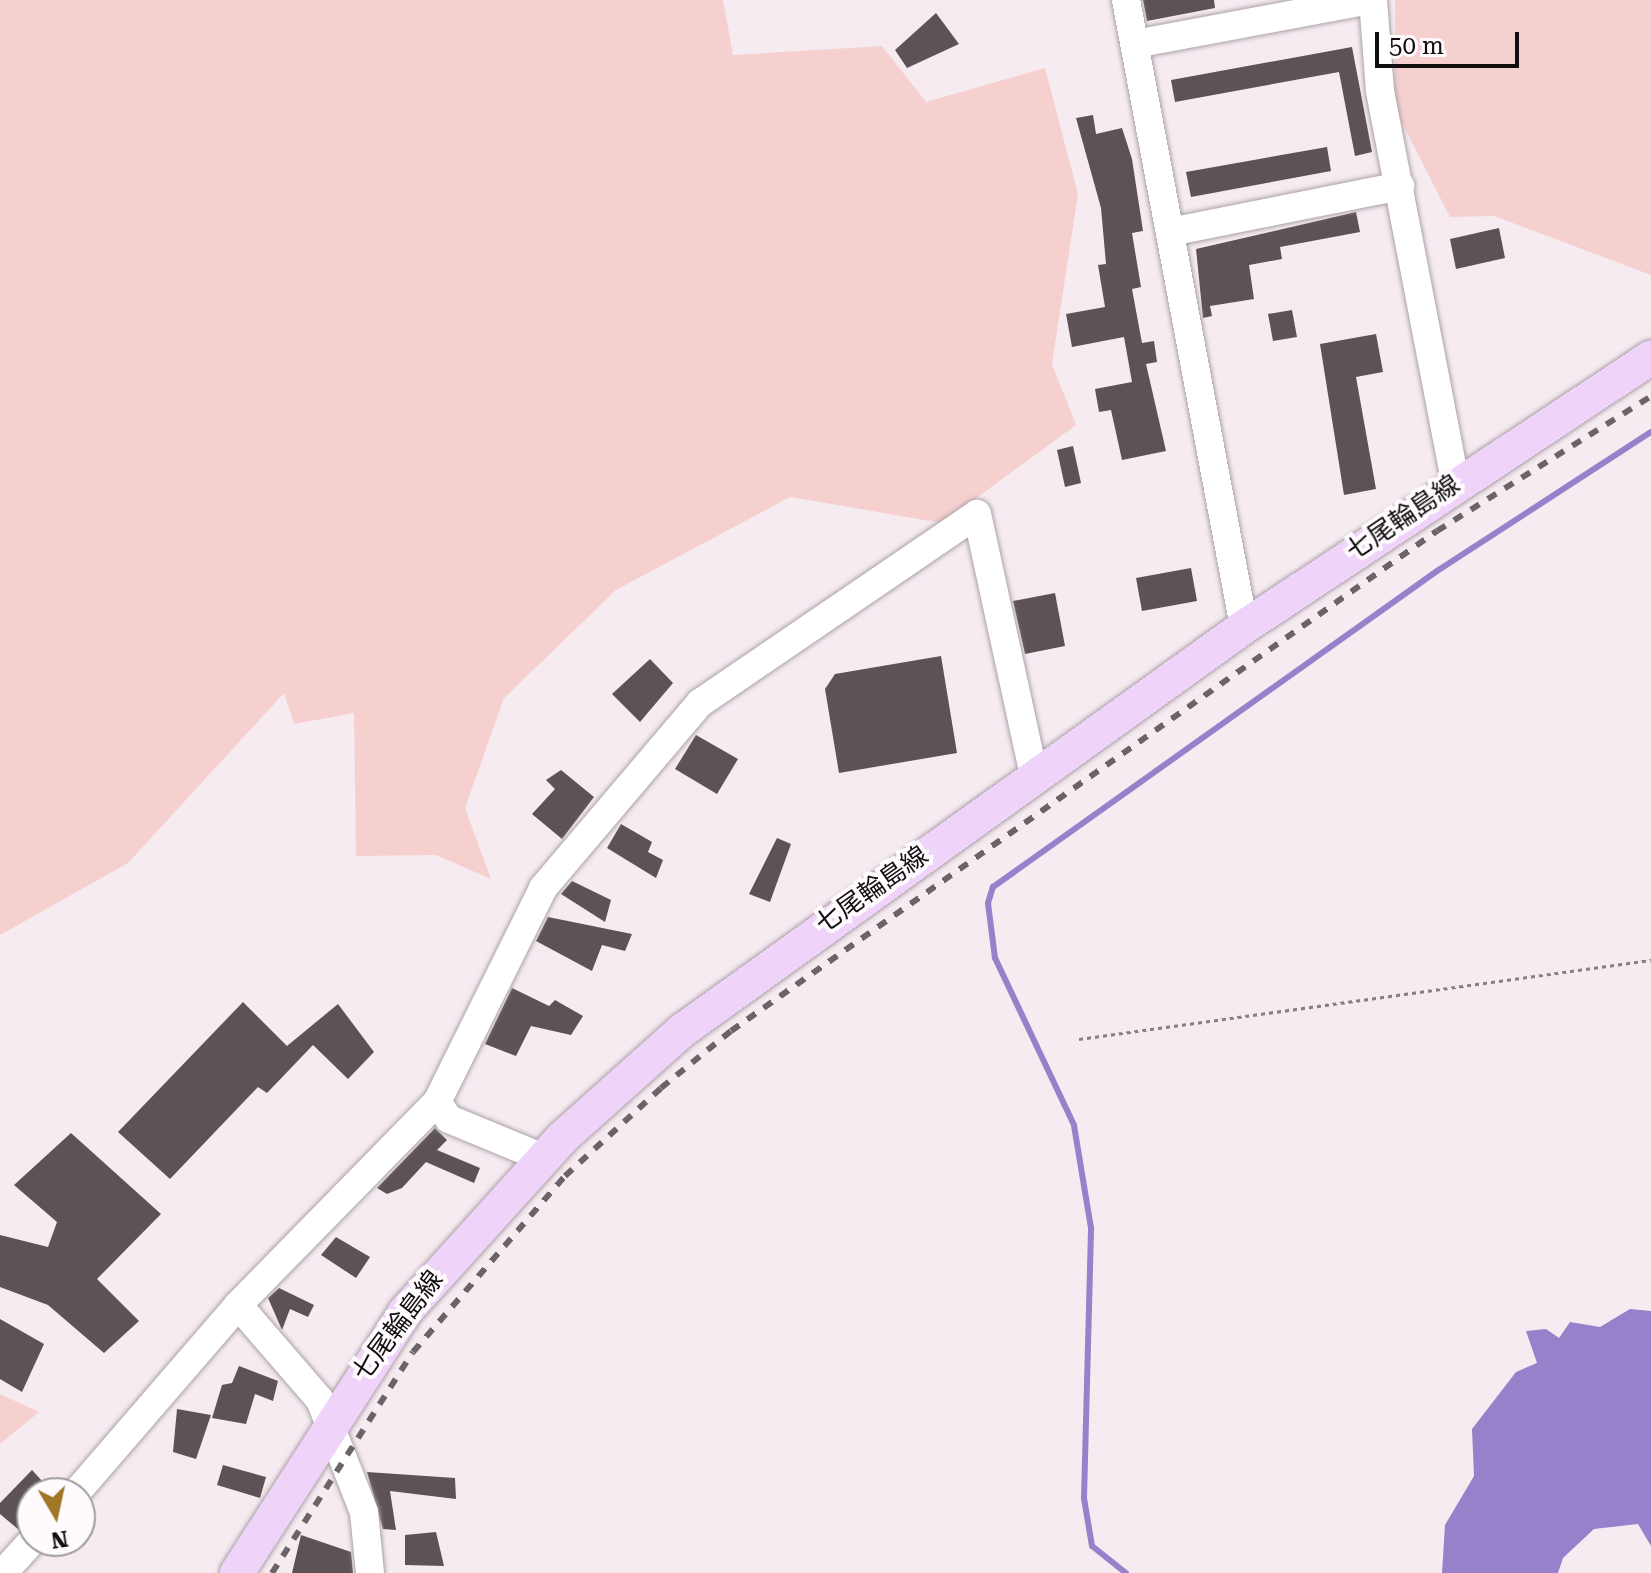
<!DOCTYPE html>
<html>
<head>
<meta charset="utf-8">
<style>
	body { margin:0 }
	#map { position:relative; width:1651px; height:1573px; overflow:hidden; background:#f5ebf1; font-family:"Roboto Serif","Noto Sans JP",serif }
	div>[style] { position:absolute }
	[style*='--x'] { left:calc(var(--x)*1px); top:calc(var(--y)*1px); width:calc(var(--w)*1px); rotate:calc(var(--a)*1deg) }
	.green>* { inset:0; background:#f6d0cf }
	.water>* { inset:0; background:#9781ca }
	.stream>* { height:6px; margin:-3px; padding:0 3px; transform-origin:3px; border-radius:3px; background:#9781ca }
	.building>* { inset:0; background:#5d5356 }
	.path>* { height:3px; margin-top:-1.5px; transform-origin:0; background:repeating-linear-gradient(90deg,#868084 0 4px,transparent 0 8px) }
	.roads { filter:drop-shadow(0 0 2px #aba2a8) drop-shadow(0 0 2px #aba2a8) }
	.minor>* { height:28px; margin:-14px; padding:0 14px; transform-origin:14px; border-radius:14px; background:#fff }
	.major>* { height:34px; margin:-17px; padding:0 17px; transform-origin:17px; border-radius:17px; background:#f0d3f9 }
	.rail>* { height:6px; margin-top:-3px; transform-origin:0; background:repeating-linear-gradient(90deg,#6a6468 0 10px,transparent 0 20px) }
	span { translate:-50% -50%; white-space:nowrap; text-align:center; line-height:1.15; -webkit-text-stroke:8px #fefafd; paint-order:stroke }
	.street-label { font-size:26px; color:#110e10 }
	.north { position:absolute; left:16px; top:1477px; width:80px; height:80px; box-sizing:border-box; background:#fefafd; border:2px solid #9f9c9e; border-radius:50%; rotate:171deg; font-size:22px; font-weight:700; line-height:32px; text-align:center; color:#110e10 }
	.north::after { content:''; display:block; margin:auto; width:28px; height:36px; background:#9f7725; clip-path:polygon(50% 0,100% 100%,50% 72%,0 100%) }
	.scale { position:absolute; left:1375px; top:32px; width:144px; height:36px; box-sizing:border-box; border:4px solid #110e10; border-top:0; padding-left:10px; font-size:24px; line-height:28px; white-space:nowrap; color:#110e10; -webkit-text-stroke:6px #fefafd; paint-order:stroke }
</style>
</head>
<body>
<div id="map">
	<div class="green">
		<i style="clip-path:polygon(0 0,723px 0,733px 55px,882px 46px,926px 102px,1045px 68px,1078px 194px,1052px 364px,1076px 425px,942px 523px,790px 497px,616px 590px,504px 698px,465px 808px,491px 879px,436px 855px,356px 856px,354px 713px,294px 724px,284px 693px,128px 863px,0 935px)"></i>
		<i style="clip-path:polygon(1395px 0,1651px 0,1651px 275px,1494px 216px,1450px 217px,1395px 109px)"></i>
		<i style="clip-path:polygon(0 1394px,39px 1412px,0 1444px)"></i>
	</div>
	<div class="water">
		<i style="clip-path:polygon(1630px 1309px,1651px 1311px,1651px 1546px,1638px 1524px,1594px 1529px,1563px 1558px,1558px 1573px,1442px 1573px,1445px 1525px,1474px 1476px,1472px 1429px,1516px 1372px,1537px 1363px,1526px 1331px,1546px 1329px,1559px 1338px,1570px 1322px,1600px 1327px)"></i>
	</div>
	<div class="stream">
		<i style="--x:1126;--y:1573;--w:43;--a:-141.5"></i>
		<i style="--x:1092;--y:1546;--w:49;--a:-99.5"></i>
		<i style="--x:1084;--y:1498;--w:270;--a:-88.5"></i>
		<i style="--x:1091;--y:1228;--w:104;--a:-99.4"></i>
		<i style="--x:1074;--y:1125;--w:185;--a:-115.3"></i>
		<i style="--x:995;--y:958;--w:55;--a:-97.3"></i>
		<i style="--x:988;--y:903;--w:17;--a:-73"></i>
		<i style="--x:993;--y:887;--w:545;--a:-35.44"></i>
		<i style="--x:1437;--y:571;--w:255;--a:-33"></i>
	</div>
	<div class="building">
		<i style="clip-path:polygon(1143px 0,1214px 0,1215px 8px,1147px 21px)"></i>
		<i style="clip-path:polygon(936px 13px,959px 44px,907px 68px,895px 50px)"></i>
		<i style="clip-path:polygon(1352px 47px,1372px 152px,1355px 156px,1339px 72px,1175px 102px,1171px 80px)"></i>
		<i style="clip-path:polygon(1093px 115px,1096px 134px,1122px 128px,1132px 159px,1143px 231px,1132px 233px,1141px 287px,1132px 289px,1142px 343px,1154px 341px,1157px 362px,1146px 364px,1166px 451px,1122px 460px,1111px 410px,1099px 412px,1095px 389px,1132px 382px,1124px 337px,1072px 347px,1066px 314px,1105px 307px,1098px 265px,1106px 264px,1101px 208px,1076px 118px)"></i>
		<i style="clip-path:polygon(1327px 147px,1331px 171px,1191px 197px,1186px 172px)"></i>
		<i style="clip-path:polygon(1356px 212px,1360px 232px,1280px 247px,1282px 259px,1249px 265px,1254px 299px,1210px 306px,1212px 316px,1203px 318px,1196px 249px)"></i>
		<i style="clip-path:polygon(1499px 228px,1505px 258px,1456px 269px,1450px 239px)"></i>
		<i style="clip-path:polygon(1292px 310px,1297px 337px,1273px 341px,1268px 314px)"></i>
		<i style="clip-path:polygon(1376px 334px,1383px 372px,1356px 377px,1376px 489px,1344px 495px,1320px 344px)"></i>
		<i style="clip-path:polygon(1073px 446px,1081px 483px,1065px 487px,1057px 450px)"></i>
		<i style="clip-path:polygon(1191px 568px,1197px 601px,1142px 611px,1136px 578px)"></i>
		<i style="clip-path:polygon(1055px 593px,1065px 646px,1025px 654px,1013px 601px)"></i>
		<i style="clip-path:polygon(941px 656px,957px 753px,839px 773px,825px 689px,835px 674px)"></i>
		<i style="clip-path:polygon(650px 659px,673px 683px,640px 722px,612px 694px)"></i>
		<i style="clip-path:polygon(696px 735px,738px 759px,717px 794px,675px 769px)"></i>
		<i style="clip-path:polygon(561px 770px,594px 797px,562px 839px,532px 814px,555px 789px,546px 780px)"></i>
		<i style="clip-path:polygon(621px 824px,652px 842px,648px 852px,663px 860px,656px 878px,607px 848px)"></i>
		<i style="clip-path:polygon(777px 838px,791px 844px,770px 902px,749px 894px)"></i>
		<i style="clip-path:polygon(572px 881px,611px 900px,605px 922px,561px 894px)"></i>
		<i style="clip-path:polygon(548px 917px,632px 934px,625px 951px,602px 945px,592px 971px,536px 941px)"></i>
		<i style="clip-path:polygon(512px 988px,549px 1006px,555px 1000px,583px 1016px,571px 1035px,531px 1026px,516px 1056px,485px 1044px)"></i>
		<i style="clip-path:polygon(243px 1002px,287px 1046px,338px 1004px,374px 1052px,348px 1079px,313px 1045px,267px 1093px,258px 1087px,170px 1179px,118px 1132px)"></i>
		<i style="clip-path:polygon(435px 1128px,447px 1140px,437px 1150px,480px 1168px,474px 1183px,426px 1162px,402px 1188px,387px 1194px,377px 1188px)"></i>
		<i style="clip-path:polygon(71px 1133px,161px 1214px,97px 1279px,139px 1321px,104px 1353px,48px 1305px,0 1287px,0 1235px,48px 1247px,57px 1222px,14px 1185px)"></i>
		<i style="clip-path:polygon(336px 1237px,370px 1257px,356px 1278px,321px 1255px)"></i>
		<i style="clip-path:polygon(279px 1288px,314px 1305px,308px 1317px,290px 1309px,282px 1330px,268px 1298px)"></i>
		<i style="clip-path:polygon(0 1319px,44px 1344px,22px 1392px,0 1379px)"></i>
		<i style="clip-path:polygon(239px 1366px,278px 1381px,273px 1401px,255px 1394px,246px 1424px,212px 1418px,222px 1385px,232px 1383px)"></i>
		<i style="clip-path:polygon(177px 1409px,211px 1415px,196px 1459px,173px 1452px)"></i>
		<i style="clip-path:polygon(223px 1465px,266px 1477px,260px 1498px,217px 1485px)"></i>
		<i style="clip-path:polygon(32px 1470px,53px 1493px,32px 1493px,32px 1524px,19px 1530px,0 1514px,0 1503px)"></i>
		<i style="clip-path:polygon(367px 1472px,455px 1478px,456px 1499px,390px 1491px,396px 1530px,383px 1529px)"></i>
		<i style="clip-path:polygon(436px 1532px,444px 1566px,405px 1565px,405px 1535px)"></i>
		<i style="clip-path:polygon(301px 1535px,351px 1552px,353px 1573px,292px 1573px)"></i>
	</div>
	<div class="path">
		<i style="--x:1079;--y:1039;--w:577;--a:-7.86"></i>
	</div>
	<div class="roads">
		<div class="minor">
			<i style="--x:1126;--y:0;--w:638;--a:79.34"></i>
			<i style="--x:1373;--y:0;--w:91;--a:85.6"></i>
			<i style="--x:1380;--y:91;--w:397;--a:79.1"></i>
			<i style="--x:1135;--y:44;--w:239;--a:-10.6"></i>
			<i style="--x:1170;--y:232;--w:235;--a:-11.3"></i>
			<i style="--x:437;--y:1102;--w:21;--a:55"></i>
			<i style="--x:449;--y:1119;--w:102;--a:22.5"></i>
			<i style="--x:238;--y:1305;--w:125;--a:49.2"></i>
			<i style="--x:320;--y:1400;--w:120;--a:68.6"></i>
			<i style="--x:364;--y:1512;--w:61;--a:84.4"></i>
			<i style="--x:76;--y:1493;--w:248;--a:-49.2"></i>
			<i style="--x:238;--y:1305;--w:284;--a:-45.6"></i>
			<i style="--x:437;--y:1102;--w:239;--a:-63.6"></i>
			<i style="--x:543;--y:888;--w:243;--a:-49.7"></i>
			<i style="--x:700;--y:703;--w:335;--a:-34.3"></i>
			<i style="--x:977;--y:514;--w:267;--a:77.7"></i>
			<i style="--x:3;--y:1573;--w:43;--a:-47.8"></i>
		</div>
		<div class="major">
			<i style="--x:237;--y:1573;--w:310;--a:-57.2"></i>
			<i style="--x:405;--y:1312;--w:234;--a:-47.9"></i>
			<i style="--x:562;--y:1138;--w:162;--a:-41.8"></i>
			<i style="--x:683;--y:1030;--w:691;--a:-35.69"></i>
			<i style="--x:1244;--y:627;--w:488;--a:-33.5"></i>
		</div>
	</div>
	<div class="rail">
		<i style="--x:272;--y:1573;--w:262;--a:-57.5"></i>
		<i style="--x:413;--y:1352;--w:233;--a:-49.2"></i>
		<i style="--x:565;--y:1176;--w:130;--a:-42.5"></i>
		<i style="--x:661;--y:1088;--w:90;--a:-39.2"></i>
		<i style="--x:731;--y:1031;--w:865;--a:-35.31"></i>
		<i style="--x:1437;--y:531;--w:253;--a:-32.2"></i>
	</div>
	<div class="street-label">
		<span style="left:1403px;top:518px;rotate:-34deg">七尾輪島線</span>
		<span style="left:872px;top:890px;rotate:-35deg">七尾輪島線</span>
		<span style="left:398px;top:1326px;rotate:-53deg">七尾輪島線</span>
	</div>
	<div class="north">N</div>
	<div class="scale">50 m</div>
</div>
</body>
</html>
